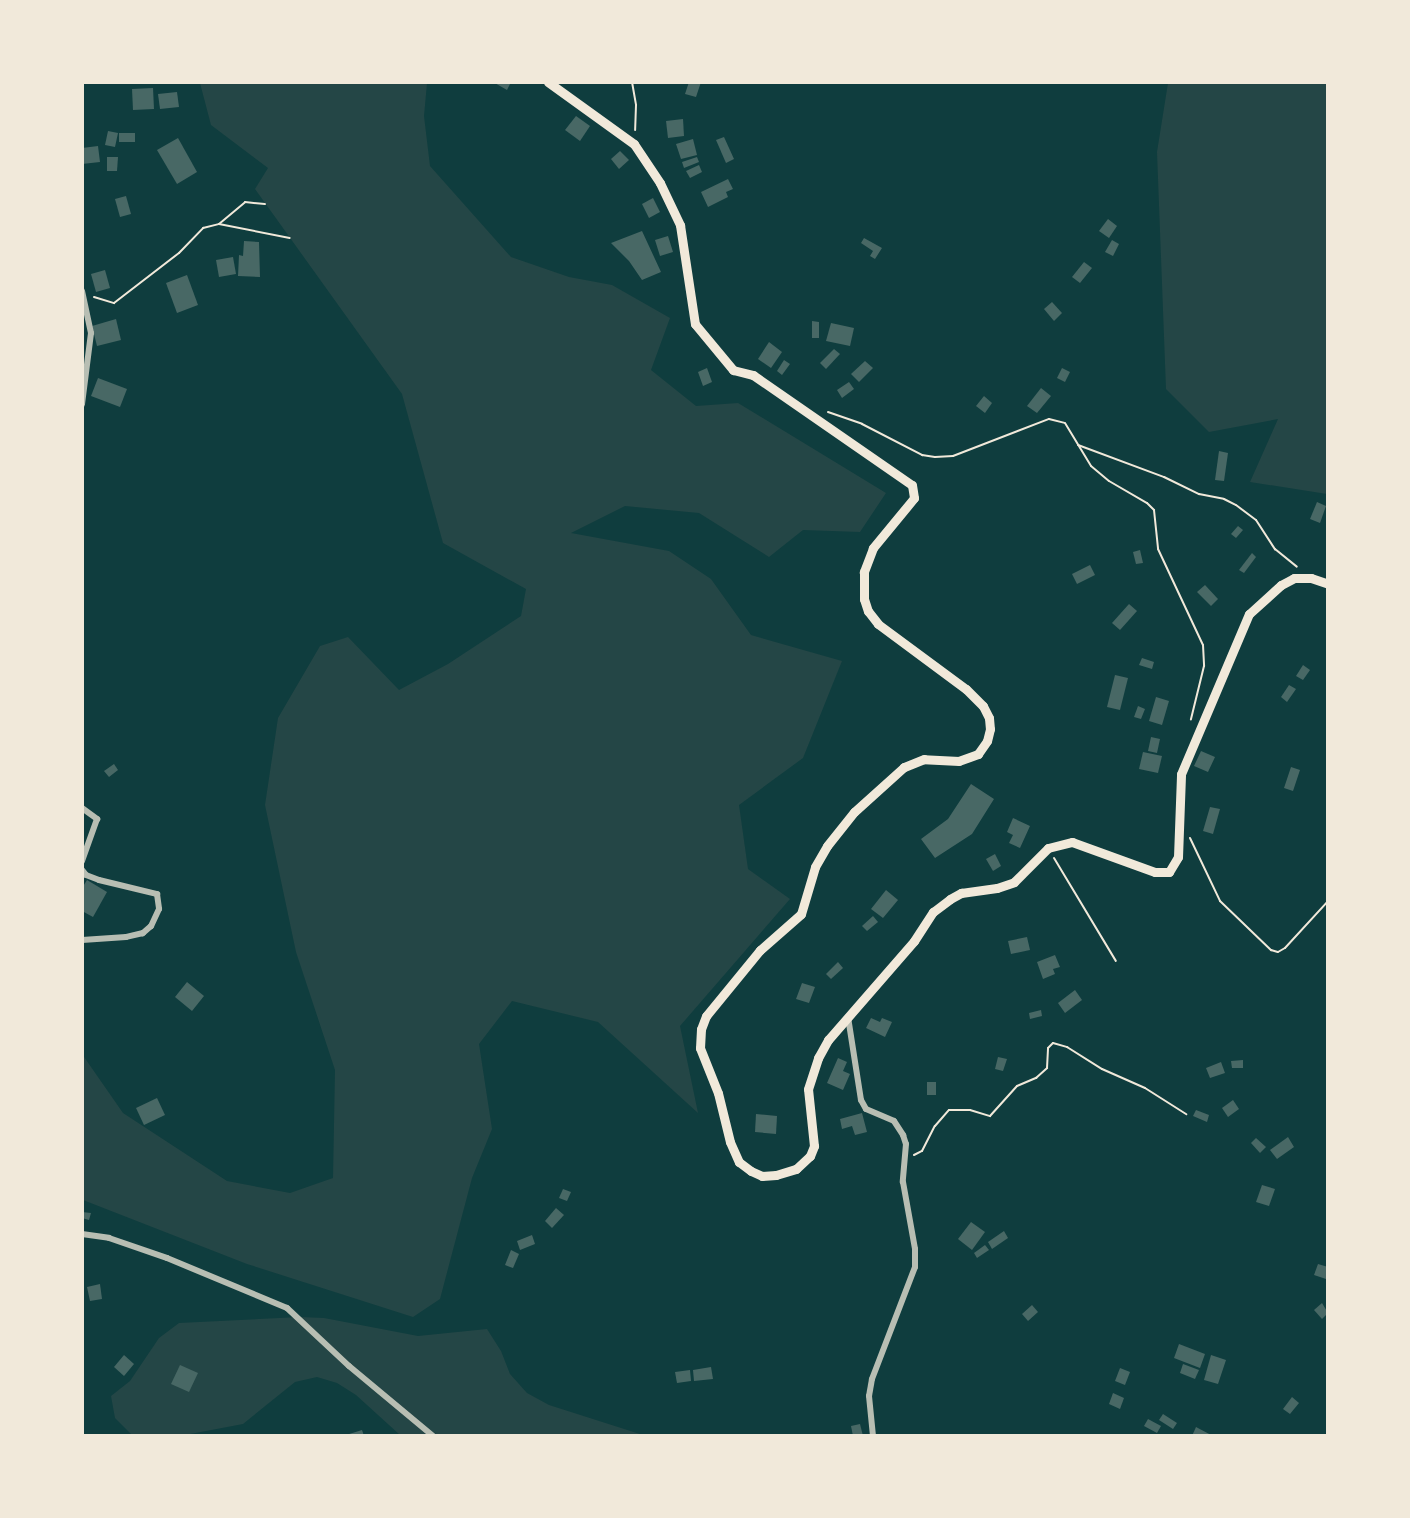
<!DOCTYPE html>
<html>
<head>
<meta charset="utf-8">
<style>
	body { margin:0 }
	#map { position:relative; width:1410px; height:1518px; overflow:hidden; background:#0f3d3e; font-family:Rubik,sans-serif }
	div>[style] { position:absolute }
	[style*='--x'] { left:calc(var(--x)*1px); top:calc(var(--y)*1px); width:calc(var(--w)*1px); rotate:calc(var(--a)*1deg) }
	.green>* { inset:0; background:#244646 }
	.building>* { inset:0; background:#486865 }
	.path>* { height:2px; margin:-1px; padding:0 1px; transform-origin:1px; border-radius:1px; background:#f1e9da }
	.minor>* { height:6px; margin:-3px; padding:0 3px; transform-origin:3px; border-radius:3px; background:#b8beb3 }
	.secondary>* { height:9px; margin:-4.5px; padding:0 4.5px; transform-origin:4.5px; border-radius:4.5px; background:#f1e9da }
	span { translate:-50% -50%; white-space:nowrap; text-align:center; line-height:1.15; -webkit-text-stroke:4.5px #f1e9da; paint-order:stroke }
	.frame { position:absolute; inset:0; border:84px solid #f1e9da; pointer-events:none }
</style>
</head>
<body>
<div id="map">
	<div class="green">
		<i style="clip-path:polygon(200px 83px,427px 83px,424px 116px,430px 166px,511px 257px,569px 277px,612px 285px,670px 318px,651px 370px,696px 406px,738px 403px,886px 493px,860px 532px,803px 530px,769px 557px,699px 513px,625px 506px,571px 533px,669px 551px,711px 579px,751px 635px,842px 661px,803px 758px,739px 805px,748px 869px,790px 899px,680px 1026px,698px 1113px,598px 1022px,512px 1001px,479px 1044px,492px 1129px,472px 1178px,440px 1299px,413px 1317px,247px 1264px,83px 1200px,82px 1054px,123px 1113px,227px 1181px,290px 1193px,333px 1178px,335px 1070px,296px 952px,265px 805px,278px 718px,320px 646px,348px 637px,399px 690px,448px 664px,521px 616px,526px 589px,443px 543px,402px 394px,255px 189px,268px 168px,211px 125px)"></i>
		<i style="clip-path:polygon(1168px 83px,1327px 83px,1327px 494px,1250px 482px,1278px 419px,1209px 432px,1166px 389px,1157px 152px)"></i>
		<i style="clip-path:polygon(300px 1317px,324px 1318px,418px 1336px,487px 1329px,501px 1351px,510px 1374px,527px 1393px,549px 1405px,643px 1435px,400px 1435px,356px 1395px,337px 1383px,317px 1377px,295px 1382px,243px 1424px,185px 1435px,132px 1435px,115px 1418px,111px 1396px,130px 1381px,159px 1338px,179px 1323px)"></i>
	</div>
	<div class="building">
		<i style="clip-path:polygon(493px 82px,511px 82px,507px 90px)"></i>
		<i style="clip-path:polygon(689px 82px,701px 82px,696px 97px,685px 94px)"></i>
		<i style="clip-path:polygon(153px 88px,154px 109px,133px 110px,132px 89px)"></i>
		<i style="clip-path:polygon(177px 92px,179px 107px,160px 109px,158px 94px)"></i>
		<i style="clip-path:polygon(576px 116px,590px 126px,580px 141px,565px 130px)"></i>
		<i style="clip-path:polygon(683px 119px,684px 136px,668px 138px,666px 121px)"></i>
		<i style="clip-path:polygon(108px 131px,118px 133px,115px 147px,105px 145px)"></i>
		<i style="clip-path:polygon(119px 133px,135px 133px,135px 142px,119px 142px)"></i>
		<i style="clip-path:polygon(724px 137px,734px 159px,726px 163px,716px 140px)"></i>
		<i style="clip-path:polygon(178px 138px,197px 172px,177px 184px,157px 150px)"></i>
		<i style="clip-path:polygon(693px 139px,697px 155px,681px 159px,676px 144px)"></i>
		<i style="clip-path:polygon(98px 146px,100px 162px,82px 164px,82px 148px)"></i>
		<i style="clip-path:polygon(620px 151px,629px 160px,619px 169px,611px 159px)"></i>
		<i style="clip-path:polygon(107px 157px,118px 157px,117px 171px,107px 171px)"></i>
		<i style="clip-path:polygon(697px 157px,699px 162px,684px 168px,682px 162px)"></i>
		<i style="clip-path:polygon(699px 165px,702px 172px,690px 178px,686px 171px)"></i>
		<i style="clip-path:polygon(728px 179px,733px 189px,726px 192px,728px 197px,708px 207px,701px 192px)"></i>
		<i style="clip-path:polygon(126px 196px,131px 214px,120px 217px,115px 199px)"></i>
		<i style="clip-path:polygon(653px 198px,660px 212px,649px 218px,642px 204px)"></i>
		<i style="clip-path:polygon(1108px 219px,1117px 226px,1109px 238px,1099px 231px)"></i>
		<i style="clip-path:polygon(642px 231px,661px 272px,642px 280px,629px 261px,611px 243px)"></i>
		<i style="clip-path:polygon(668px 236px,673px 252px,660px 256px,655px 240px)"></i>
		<i style="clip-path:polygon(864px 238px,882px 248px,875px 259px,870px 256px,873px 251px,861px 243px)"></i>
		<i style="clip-path:polygon(1112px 240px,1119px 244px,1113px 256px,1105px 252px)"></i>
		<i style="clip-path:polygon(244px 241px,259px 242px,260px 277px,238px 276px,239px 255px,243px 256px)"></i>
		<i style="clip-path:polygon(233px 257px,236px 274px,219px 277px,216px 260px)"></i>
		<i style="clip-path:polygon(1084px 262px,1092px 268px,1080px 283px,1072px 277px)"></i>
		<i style="clip-path:polygon(105px 270px,110px 288px,96px 292px,91px 274px)"></i>
		<i style="clip-path:polygon(187px 275px,198px 305px,177px 313px,166px 283px)"></i>
		<i style="clip-path:polygon(1052px 302px,1062px 313px,1054px 321px,1044px 309px)"></i>
		<i style="clip-path:polygon(116px 319px,121px 340px,97px 346px,92px 326px)"></i>
		<i style="clip-path:polygon(812px 321px,819px 322px,819px 338px,812px 338px)"></i>
		<i style="clip-path:polygon(831px 323px,854px 328px,850px 346px,826px 341px)"></i>
		<i style="clip-path:polygon(769px 342px,782px 352px,771px 368px,758px 359px)"></i>
		<i style="clip-path:polygon(834px 349px,840px 354px,826px 369px,820px 363px)"></i>
		<i style="clip-path:polygon(784px 360px,790px 364px,782px 375px,777px 371px)"></i>
		<i style="clip-path:polygon(865px 361px,873px 368px,859px 382px,851px 374px)"></i>
		<i style="clip-path:polygon(707px 368px,712px 382px,703px 386px,698px 372px)"></i>
		<i style="clip-path:polygon(1062px 368px,1070px 372px,1065px 382px,1057px 378px)"></i>
		<i style="clip-path:polygon(98px 378px,127px 389px,120px 407px,91px 396px)"></i>
		<i style="clip-path:polygon(849px 382px,854px 389px,842px 398px,837px 390px)"></i>
		<i style="clip-path:polygon(1041px 388px,1051px 396px,1037px 413px,1027px 406px)"></i>
		<i style="clip-path:polygon(984px 396px,992px 403px,985px 413px,976px 406px)"></i>
		<i style="clip-path:polygon(1219px 451px,1228px 453px,1224px 481px,1215px 480px)"></i>
		<i style="clip-path:polygon(1317px 502px,1326px 506px,1320px 523px,1310px 519px)"></i>
		<i style="clip-path:polygon(1238px 526px,1243px 530px,1236px 538px,1231px 534px)"></i>
		<i style="clip-path:polygon(1140px 550px,1143px 563px,1136px 564px,1133px 552px)"></i>
		<i style="clip-path:polygon(1252px 553px,1256px 557px,1244px 573px,1239px 570px)"></i>
		<i style="clip-path:polygon(1090px 565px,1095px 575px,1077px 584px,1072px 574px)"></i>
		<i style="clip-path:polygon(1205px 585px,1218px 599px,1211px 606px,1197px 592px)"></i>
		<i style="clip-path:polygon(1129px 604px,1137px 611px,1120px 630px,1112px 623px)"></i>
		<i style="clip-path:polygon(1142px 658px,1154px 662px,1152px 669px,1139px 665px)"></i>
		<i style="clip-path:polygon(1303px 665px,1310px 670px,1303px 680px,1296px 676px)"></i>
		<i style="clip-path:polygon(1115px 675px,1128px 678px,1120px 710px,1107px 707px)"></i>
		<i style="clip-path:polygon(1289px 685px,1296px 689px,1287px 702px,1281px 697px)"></i>
		<i style="clip-path:polygon(1156px 697px,1169px 701px,1162px 725px,1149px 721px)"></i>
		<i style="clip-path:polygon(1138px 706px,1145px 709px,1141px 719px,1134px 717px)"></i>
		<i style="clip-path:polygon(1151px 737px,1160px 739px,1157px 753px,1148px 751px)"></i>
		<i style="clip-path:polygon(1201px 751px,1215px 757px,1208px 772px,1194px 766px)"></i>
		<i style="clip-path:polygon(1143px 752px,1162px 756px,1158px 773px,1139px 769px)"></i>
		<i style="clip-path:polygon(114px 764px,118px 770px,109px 777px,104px 771px)"></i>
		<i style="clip-path:polygon(1291px 767px,1300px 770px,1293px 791px,1284px 788px)"></i>
		<i style="clip-path:polygon(971px 784px,994px 799px,972px 834px,935px 858px,921px 839px,948px 819px)"></i>
		<i style="clip-path:polygon(1210px 807px,1220px 809px,1213px 834px,1203px 831px)"></i>
		<i style="clip-path:polygon(1013px 818px,1030px 826px,1020px 848px,1009px 843px,1013px 835px,1007px 832px)"></i>
		<i style="clip-path:polygon(995px 854px,1001px 866px,993px 871px,986px 859px)"></i>
		<i style="clip-path:polygon(87px 880px,107px 892px,93px 917px,82px 911px,82px 888px)"></i>
		<i style="clip-path:polygon(886px 890px,898px 900px,883px 918px,871px 909px)"></i>
		<i style="clip-path:polygon(873px 916px,878px 922px,867px 931px,862px 926px)"></i>
		<i style="clip-path:polygon(1027px 937px,1030px 950px,1011px 954px,1008px 941px)"></i>
		<i style="clip-path:polygon(1055px 955px,1060px 967px,1053px 969px,1055px 974px,1043px 979px,1037px 962px)"></i>
		<i style="clip-path:polygon(838px 962px,843px 968px,831px 979px,826px 974px)"></i>
		<i style="clip-path:polygon(187px 982px,204px 996px,192px 1011px,175px 997px)"></i>
		<i style="clip-path:polygon(802px 983px,815px 987px,809px 1003px,796px 999px)"></i>
		<i style="clip-path:polygon(1075px 990px,1082px 1000px,1065px 1013px,1058px 1003px)"></i>
		<i style="clip-path:polygon(1041px 1010px,1042px 1016px,1030px 1019px,1029px 1013px)"></i>
		<i style="clip-path:polygon(871px 1018px,880px 1022px,882px 1018px,892px 1022px,885px 1037px,866px 1028px)"></i>
		<i style="clip-path:polygon(998px 1057px,1007px 1059px,1003px 1071px,995px 1069px)"></i>
		<i style="clip-path:polygon(838px 1058px,847px 1062px,843px 1071px,850px 1074px,843px 1090px,827px 1083px)"></i>
		<i style="clip-path:polygon(1243px 1060px,1243px 1068px,1232px 1068px,1231px 1061px)"></i>
		<i style="clip-path:polygon(1221px 1062px,1225px 1073px,1210px 1078px,1206px 1068px)"></i>
		<i style="clip-path:polygon(927px 1082px,936px 1082px,936px 1095px,927px 1095px)"></i>
		<i style="clip-path:polygon(157px 1098px,165px 1115px,144px 1125px,136px 1108px)"></i>
		<i style="clip-path:polygon(1233px 1100px,1239px 1109px,1228px 1117px,1222px 1108px)"></i>
		<i style="clip-path:polygon(1196px 1110px,1209px 1115px,1207px 1122px,1193px 1116px)"></i>
		<i style="clip-path:polygon(862px 1113px,867px 1132px,855px 1135px,852px 1126px,842px 1129px,840px 1119px)"></i>
		<i style="clip-path:polygon(756px 1114px,777px 1116px,776px 1134px,755px 1132px)"></i>
		<i style="clip-path:polygon(1288px 1137px,1294px 1147px,1277px 1159px,1270px 1150px)"></i>
		<i style="clip-path:polygon(1256px 1138px,1266px 1147px,1260px 1153px,1251px 1143px)"></i>
		<i style="clip-path:polygon(1262px 1185px,1275px 1189px,1269px 1206px,1256px 1202px)"></i>
		<i style="clip-path:polygon(563px 1189px,571px 1192px,567px 1201px,559px 1198px)"></i>
		<i style="clip-path:polygon(556px 1208px,564px 1215px,552px 1228px,545px 1221px)"></i>
		<i style="clip-path:polygon(82px 1212px,91px 1213px,89px 1220px,82px 1218px)"></i>
		<i style="clip-path:polygon(971px 1222px,985px 1232px,972px 1250px,958px 1239px)"></i>
		<i style="clip-path:polygon(1004px 1231px,1008px 1238px,992px 1249px,988px 1242px)"></i>
		<i style="clip-path:polygon(532px 1235px,535px 1244px,520px 1250px,517px 1241px)"></i>
		<i style="clip-path:polygon(985px 1245px,989px 1250px,977px 1258px,974px 1253px)"></i>
		<i style="clip-path:polygon(511px 1250px,519px 1254px,513px 1268px,505px 1265px)"></i>
		<i style="clip-path:polygon(1318px 1264px,1328px 1267px,1326px 1279px,1314px 1275px)"></i>
		<i style="clip-path:polygon(100px 1284px,102px 1299px,90px 1301px,87px 1287px)"></i>
		<i style="clip-path:polygon(1322px 1303px,1328px 1313px,1322px 1319px,1314px 1310px)"></i>
		<i style="clip-path:polygon(1032px 1305px,1038px 1312px,1028px 1321px,1022px 1314px)"></i>
		<i style="clip-path:polygon(1179px 1344px,1205px 1354px,1200px 1368px,1174px 1358px)"></i>
		<i style="clip-path:polygon(124px 1355px,134px 1364px,124px 1376px,114px 1367px)"></i>
		<i style="clip-path:polygon(1211px 1355px,1226px 1360px,1218px 1384px,1204px 1380px)"></i>
		<i style="clip-path:polygon(1183px 1364px,1199px 1370px,1195px 1379px,1180px 1373px)"></i>
		<i style="clip-path:polygon(180px 1365px,198px 1373px,189px 1392px,171px 1384px)"></i>
		<i style="clip-path:polygon(711px 1367px,713px 1379px,694px 1381px,693px 1370px)"></i>
		<i style="clip-path:polygon(1120px 1368px,1130px 1372px,1125px 1385px,1115px 1381px)"></i>
		<i style="clip-path:polygon(690px 1370px,691px 1381px,677px 1383px,675px 1372px)"></i>
		<i style="clip-path:polygon(1113px 1393px,1124px 1398px,1120px 1409px,1109px 1404px)"></i>
		<i style="clip-path:polygon(1292px 1397px,1299px 1403px,1290px 1414px,1283px 1409px)"></i>
		<i style="clip-path:polygon(1163px 1414px,1177px 1423px,1173px 1429px,1159px 1420px)"></i>
		<i style="clip-path:polygon(1148px 1419px,1161px 1426px,1157px 1433px,1144px 1426px)"></i>
		<i style="clip-path:polygon(860px 1424px,863px 1436px,853px 1436px,851px 1426px)"></i>
		<i style="clip-path:polygon(1196px 1427px,1213px 1436px,1192px 1436px)"></i>
		<i style="clip-path:polygon(362px 1430px,364px 1436px,346px 1436px,346px 1435px)"></i>
	</div>
	<div class="path">
		<i style="--x:632;--y:82;--w:23;--a:80"></i>
		<i style="--x:636;--y:105;--w:25;--a:92"></i>
		<i style="--x:219;--y:224;--w:34;--a:-40"></i>
		<i style="--x:245;--y:202;--w:20;--a:6"></i>
		<i style="--x:94;--y:297;--w:21;--a:17"></i>
		<i style="--x:114;--y:303;--w:82;--a:-37.6"></i>
		<i style="--x:179;--y:253;--w:35;--a:-46"></i>
		<i style="--x:203;--y:228;--w:16;--a:-14"></i>
		<i style="--x:219;--y:224;--w:72;--a:11.2"></i>
		<i style="--x:828;--y:412;--w:36;--a:19"></i>
		<i style="--x:862;--y:424;--w:68;--a:27.3"></i>
		<i style="--x:922;--y:455;--w:13;--a:9"></i>
		<i style="--x:935;--y:457;--w:18;--a:-3"></i>
		<i style="--x:953;--y:456;--w:103;--a:-21.1"></i>
		<i style="--x:1049;--y:419;--w:16;--a:14"></i>
		<i style="--x:1065;--y:423;--w:50;--a:58.8"></i>
		<i style="--x:1091;--y:466;--w:23;--a:40"></i>
		<i style="--x:1109;--y:481;--w:44;--a:30.1"></i>
		<i style="--x:1147;--y:503;--w:10;--a:45"></i>
		<i style="--x:1154;--y:510;--w:39;--a:84"></i>
		<i style="--x:1158;--y:549;--w:106;--a:64.9"></i>
		<i style="--x:1203;--y:645;--w:21;--a:87"></i>
		<i style="--x:1204;--y:666;--w:55;--a:103.8"></i>
		<i style="--x:1078;--y:445;--w:92;--a:20.4"></i>
		<i style="--x:1164;--y:477;--w:39;--a:26"></i>
		<i style="--x:1199;--y:494;--w:25;--a:11"></i>
		<i style="--x:1224;--y:499;--w:13;--a:27"></i>
		<i style="--x:1236;--y:505;--w:25;--a:37"></i>
		<i style="--x:1256;--y:520;--w:35;--a:57"></i>
		<i style="--x:1275;--y:549;--w:28;--a:39"></i>
		<i style="--x:1190;--y:838;--w:70;--a:64.5"></i>
		<i style="--x:1220;--y:901;--w:71;--a:43.9"></i>
		<i style="--x:1271;--y:950;--w:7;--a:16"></i>
		<i style="--x:1278;--y:952;--w:8;--a:-30"></i>
		<i style="--x:1285;--y:948;--w:64;--a:-47.5"></i>
		<i style="--x:1054;--y:858;--w:120;--a:59"></i>
		<i style="--x:914;--y:1155;--w:9;--a:-27"></i>
		<i style="--x:922;--y:1151;--w:28;--a:-63"></i>
		<i style="--x:935;--y:1126;--w:21;--a:-49"></i>
		<i style="--x:949;--y:1110;--w:21;--a:0"></i>
		<i style="--x:970;--y:1110;--w:21;--a:17"></i>
		<i style="--x:990;--y:1116;--w:40;--a:-48"></i>
		<i style="--x:1017;--y:1086;--w:21;--a:-23"></i>
		<i style="--x:1036;--y:1078;--w:15;--a:-42"></i>
		<i style="--x:1047;--y:1068;--w:20;--a:-87"></i>
		<i style="--x:1048;--y:1048;--w:7;--a:-45"></i>
		<i style="--x:1053;--y:1043;--w:15;--a:16"></i>
		<i style="--x:1067;--y:1047;--w:41;--a:32.2"></i>
		<i style="--x:1102;--y:1069;--w:47;--a:23.8"></i>
		<i style="--x:1145;--y:1088;--w:49;--a:32.4"></i>
	</div>
	<div class="minor">
		<i style="--x:82;--y:291;--w:43;--a:77.9"></i>
		<i style="--x:91;--y:333;--w:72;--a:97.2"></i>
		<i style="--x:82;--y:808;--w:19;--a:36"></i>
		<i style="--x:97;--y:819;--w:45;--a:109.7"></i>
		<i style="--x:82;--y:870;--w:6;--a:51"></i>
		<i style="--x:86;--y:875;--w:14;--a:21"></i>
		<i style="--x:99;--y:880;--w:60;--a:13.6"></i>
		<i style="--x:157;--y:894;--w:15;--a:82"></i>
		<i style="--x:159;--y:909;--w:19;--a:115"></i>
		<i style="--x:151;--y:926;--w:11;--a:139"></i>
		<i style="--x:143;--y:933;--w:17;--a:167"></i>
		<i style="--x:126;--y:937;--w:44;--a:176.1"></i>
		<i style="--x:848;--y:1017;--w:84;--a:81.1"></i>
		<i style="--x:861;--y:1100;--w:10;--a:61"></i>
		<i style="--x:866;--y:1109;--w:30;--a:23"></i>
		<i style="--x:894;--y:1121;--w:17;--a:57"></i>
		<i style="--x:903;--y:1135;--w:9;--a:72"></i>
		<i style="--x:906;--y:1144;--w:38;--a:95"></i>
		<i style="--x:903;--y:1182;--w:68;--a:79.8"></i>
		<i style="--x:915;--y:1249;--w:18;--a:90"></i>
		<i style="--x:915;--y:1267;--w:120;--a:111"></i>
		<i style="--x:872;--y:1379;--w:17;--a:100"></i>
		<i style="--x:869;--y:1396;--w:40;--a:84.3"></i>
		<i style="--x:82;--y:1234;--w:27;--a:8"></i>
		<i style="--x:109;--y:1238;--w:61;--a:19"></i>
		<i style="--x:167;--y:1258;--w:130;--a:22.6"></i>
		<i style="--x:287;--y:1308;--w:85;--a:43.1"></i>
		<i style="--x:349;--y:1366;--w:109;--a:39.8"></i>
	</div>
	<div class="secondary">
		<i style="--x:548;--y:82;--w:106;--a:35.8"></i>
		<i style="--x:634;--y:144;--w:47;--a:56.3"></i>
		<i style="--x:660;--y:183;--w:47;--a:64.5"></i>
		<i style="--x:680;--y:225;--w:100;--a:81.4"></i>
		<i style="--x:695;--y:324;--w:60;--a:50.4"></i>
		<i style="--x:733;--y:370;--w:21;--a:14"></i>
		<i style="--x:753;--y:375;--w:193;--a:34.7"></i>
		<i style="--x:912;--y:485;--w:13;--a:81"></i>
		<i style="--x:914;--y:498;--w:65;--a:129.4"></i>
		<i style="--x:873;--y:548;--w:26;--a:111"></i>
		<i style="--x:864;--y:572;--w:27;--a:90"></i>
		<i style="--x:864;--y:599;--w:13;--a:72"></i>
		<i style="--x:868;--y:611;--w:16;--a:52"></i>
		<i style="--x:878;--y:624;--w:109;--a:36.5"></i>
		<i style="--x:966;--y:689;--w:24;--a:45"></i>
		<i style="--x:983;--y:706;--w:13;--a:63"></i>
		<i style="--x:989;--y:718;--w:11;--a:85"></i>
		<i style="--x:990;--y:729;--w:12;--a:104"></i>
		<i style="--x:987;--y:741;--w:16;--a:125"></i>
		<i style="--x:978;--y:754;--w:20;--a:160"></i>
		<i style="--x:959;--y:761;--w:35;--a:-177"></i>
		<i style="--x:924;--y:759;--w:22;--a:158"></i>
		<i style="--x:904;--y:767;--w:67;--a:138"></i>
		<i style="--x:854;--y:812;--w:43;--a:128.5"></i>
		<i style="--x:827;--y:846;--w:24;--a:120"></i>
		<i style="--x:815;--y:867;--w:49;--a:106.6"></i>
		<i style="--x:801;--y:914;--w:55;--a:138.7"></i>
		<i style="--x:760;--y:950;--w:85;--a:129.3"></i>
		<i style="--x:706;--y:1016;--w:14;--a:111"></i>
		<i style="--x:701;--y:1029;--w:19;--a:93"></i>
		<i style="--x:700;--y:1048;--w:48;--a:68.2"></i>
		<i style="--x:718;--y:1093;--w:50;--a:76.2"></i>
		<i style="--x:730;--y:1142;--w:22;--a:66"></i>
		<i style="--x:739;--y:1162;--w:15;--a:37"></i>
		<i style="--x:751;--y:1171;--w:12;--a:24"></i>
		<i style="--x:762;--y:1176;--w:14;--a:-4"></i>
		<i style="--x:776;--y:1175;--w:21;--a:-17"></i>
		<i style="--x:796;--y:1169;--w:19;--a:-43"></i>
		<i style="--x:810;--y:1156;--w:11;--a:-68"></i>
		<i style="--x:814;--y:1146;--w:57;--a:-96"></i>
		<i style="--x:808;--y:1089;--w:33;--a:-72"></i>
		<i style="--x:818;--y:1058;--w:21;--a:-61"></i>
		<i style="--x:828;--y:1040;--w:131;--a:-49"></i>
		<i style="--x:914;--y:941;--w:35;--a:-57"></i>
		<i style="--x:933;--y:912;--w:21;--a:-37"></i>
		<i style="--x:950;--y:899;--w:13;--a:-29"></i>
		<i style="--x:961;--y:893;--w:36;--a:-8"></i>
		<i style="--x:997;--y:888;--w:18;--a:-19"></i>
		<i style="--x:1014;--y:882;--w:48;--a:-45"></i>
		<i style="--x:1048;--y:848;--w:25;--a:-14"></i>
		<i style="--x:1072;--y:842;--w:88;--a:19.9"></i>
		<i style="--x:1155;--y:872;--w:14;--a:0"></i>
		<i style="--x:1169;--y:872;--w:17;--a:-59"></i>
		<i style="--x:1178;--y:857;--w:83;--a:-87.9"></i>
		<i style="--x:1181;--y:774;--w:174;--a:-67"></i>
		<i style="--x:1249;--y:614;--w:43;--a:-42.2"></i>
		<i style="--x:1281;--y:585;--w:15;--a:-28"></i>
		<i style="--x:1294;--y:578;--w:17;--a:0"></i>
		<i style="--x:1311;--y:578;--w:18;--a:19"></i>
	</div>
	<div class="frame"></div>
</div>
</body>
</html>
